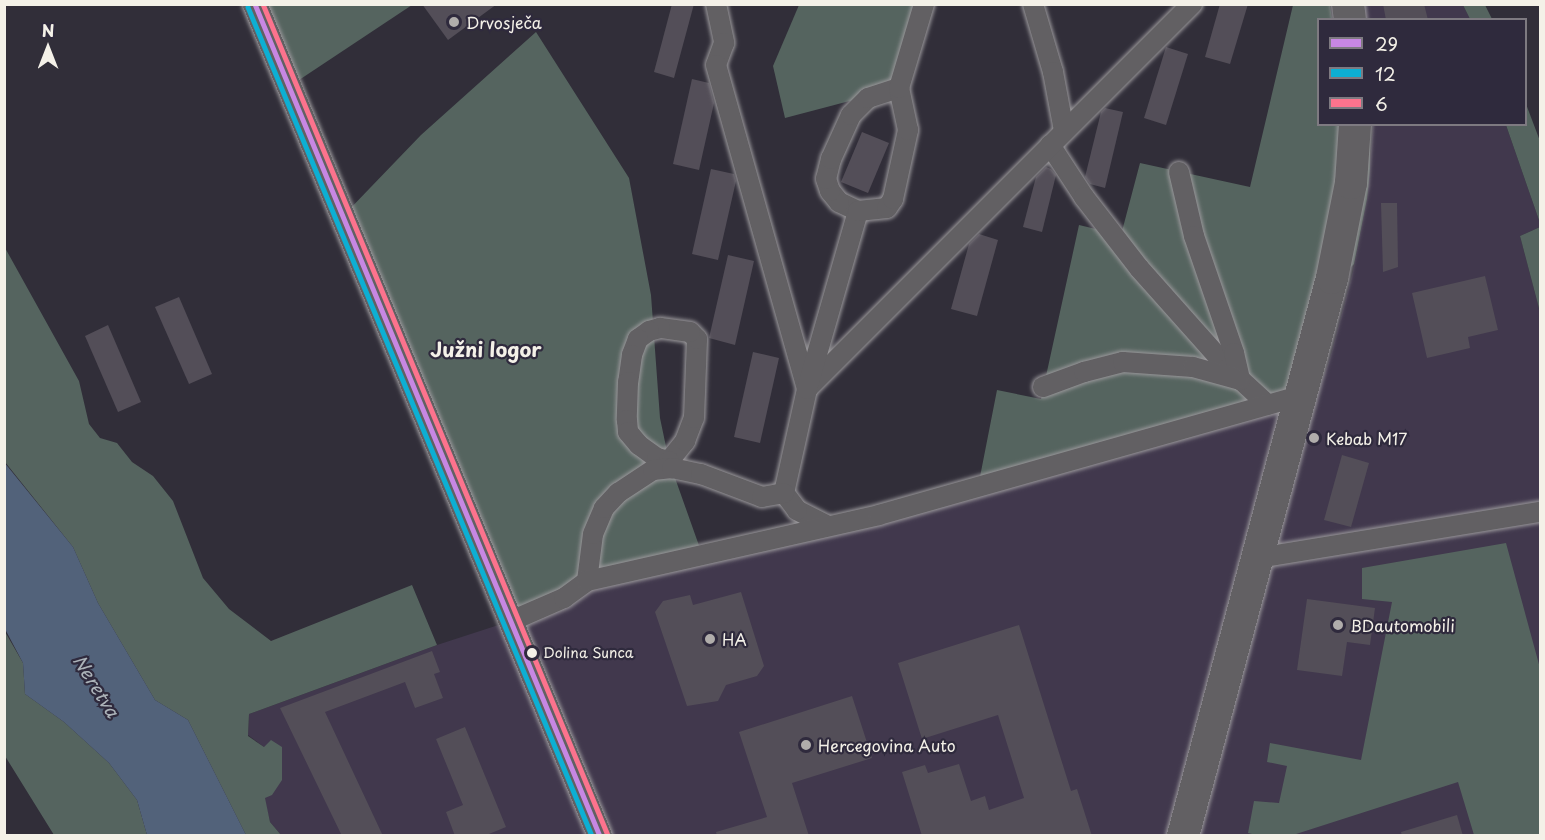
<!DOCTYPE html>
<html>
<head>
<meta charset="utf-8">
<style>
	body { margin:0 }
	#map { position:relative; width:1545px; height:840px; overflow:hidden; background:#312e39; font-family:"Playpen Sans",sans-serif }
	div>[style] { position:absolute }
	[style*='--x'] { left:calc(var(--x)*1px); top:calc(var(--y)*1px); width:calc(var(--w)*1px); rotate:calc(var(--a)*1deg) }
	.built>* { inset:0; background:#41384d }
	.green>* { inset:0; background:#55645f }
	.water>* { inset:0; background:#52627a }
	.building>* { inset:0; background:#534e58 }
	.roads { filter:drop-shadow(0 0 2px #9a989b) drop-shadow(0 0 2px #9a989b) }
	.minor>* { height:20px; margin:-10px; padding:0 10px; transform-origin:10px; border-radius:10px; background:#626063 }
	.tertiary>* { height:24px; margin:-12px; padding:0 12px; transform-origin:12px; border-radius:12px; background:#626063 }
	.primary>* { height:32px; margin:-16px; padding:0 16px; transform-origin:16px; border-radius:16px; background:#626063 }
	.bus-1>* { height:4.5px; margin:-2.25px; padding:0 2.25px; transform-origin:2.25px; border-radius:2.25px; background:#c787e3 }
	.bus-2>* { height:4.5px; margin:-2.25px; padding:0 2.25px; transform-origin:2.25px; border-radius:2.25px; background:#0dafd3 }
	.bus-3>* { height:4.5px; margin:-2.25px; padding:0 2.25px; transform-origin:2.25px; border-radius:2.25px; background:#fc738d }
	.dots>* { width:16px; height:16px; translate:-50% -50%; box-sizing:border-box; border:3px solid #2f2a3d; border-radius:50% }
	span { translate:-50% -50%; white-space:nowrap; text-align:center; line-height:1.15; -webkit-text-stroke:4.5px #2f2a3d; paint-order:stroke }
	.bus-label { font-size:14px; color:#f4f1e8 }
	.left { translate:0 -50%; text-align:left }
	.poi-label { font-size:16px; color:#f4f1e8 }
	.water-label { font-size:18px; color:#acb3b9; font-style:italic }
	.quarter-label { font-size:20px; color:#f4f1e8; font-weight:700 }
	.frame { position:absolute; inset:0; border:6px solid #f4f1e8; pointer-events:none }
	.legend { position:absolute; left:1317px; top:18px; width:210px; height:108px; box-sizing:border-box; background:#2f2a3d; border:2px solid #7e7a81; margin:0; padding:8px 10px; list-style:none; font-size:18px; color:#f4f1e8 }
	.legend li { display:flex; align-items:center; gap:12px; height:30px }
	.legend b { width:30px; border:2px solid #7e7a81 }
	.north { position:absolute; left:18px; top:18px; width:60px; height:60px; -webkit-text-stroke:4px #2f2a3d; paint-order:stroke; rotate:0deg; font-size:16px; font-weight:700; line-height:24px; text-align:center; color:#f4f1e8 }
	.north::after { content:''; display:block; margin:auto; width:21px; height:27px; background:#f4f1e8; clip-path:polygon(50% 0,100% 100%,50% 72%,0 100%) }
</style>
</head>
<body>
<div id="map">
	<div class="built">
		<i style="clip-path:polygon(1364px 5px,1463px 5px,1470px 19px,1366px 19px)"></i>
		<i style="clip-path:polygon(1373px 125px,1506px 125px,1540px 223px,1540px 227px,1520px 236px,1540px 312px,1540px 835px,281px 835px,270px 822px,264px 798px,264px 747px,248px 735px,249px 714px,437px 645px,511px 621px,605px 577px,1303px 395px,1262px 548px,1330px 358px,1353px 271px,1367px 199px)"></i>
	</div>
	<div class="green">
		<i style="clip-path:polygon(255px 5px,412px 5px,290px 86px)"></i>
		<i style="clip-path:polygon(799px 5px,925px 5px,899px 88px,785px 118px,773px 66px)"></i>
		<i style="clip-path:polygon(1293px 5px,1330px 5px,1332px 19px,1318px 20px,1318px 124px,1343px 125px,1350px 188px,1303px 395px,978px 487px,997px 390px,1041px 399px,1079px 225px,1121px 235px,1140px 163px,1250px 187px)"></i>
		<i style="clip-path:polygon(1463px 5px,1485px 5px,1492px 19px,1470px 19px)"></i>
		<i style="clip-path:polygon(536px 32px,629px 178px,651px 295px,660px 418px,669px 461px,702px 554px,640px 568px,511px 621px,344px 215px,421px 135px)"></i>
		<i style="clip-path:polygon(1526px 104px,1540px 141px,1540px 223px,1506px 125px,1526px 124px)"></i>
		<i style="clip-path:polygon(1370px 125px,1370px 169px,1367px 199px,1354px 264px,1347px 271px)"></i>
		<i style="clip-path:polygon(1540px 227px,1540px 312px,1520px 236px)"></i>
		<i style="clip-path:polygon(4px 246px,79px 381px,89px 424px,100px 438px,117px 443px,132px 462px,153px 476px,173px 501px,203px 578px,229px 609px,271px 641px,412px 585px,437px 645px,249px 714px,248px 736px,264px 747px,271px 740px,282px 747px,282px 780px,272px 795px,265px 798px,270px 822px,281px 835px,246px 835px,188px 720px,155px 700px,98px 603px,73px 547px,5px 462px)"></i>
		<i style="clip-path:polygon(1506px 543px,1540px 668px,1540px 835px,1474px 835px,1458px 782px,1293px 835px,1256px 835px,1248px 833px,1254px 801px,1279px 803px,1287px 766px,1267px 762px,1270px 743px,1361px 760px,1392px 602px,1362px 599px,1362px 568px)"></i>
		<i style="clip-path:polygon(4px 630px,23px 663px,25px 694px,64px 722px,109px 763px,137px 800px,147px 835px,54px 835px,5px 756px)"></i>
	</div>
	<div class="water">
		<i style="clip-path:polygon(4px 462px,73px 547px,98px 603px,155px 700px,188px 720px,246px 835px,147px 835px,137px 800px,109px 763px,64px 722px,25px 694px,23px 663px,5px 629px)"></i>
	</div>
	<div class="building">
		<i style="clip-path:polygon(422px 4px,497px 4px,448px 40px)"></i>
		<i style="clip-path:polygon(672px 4px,694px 4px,674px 78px,654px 72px)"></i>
		<i style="clip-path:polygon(1220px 4px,1248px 4px,1230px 64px,1205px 57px)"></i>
		<i style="clip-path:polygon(1383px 4px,1424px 4px,1428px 20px,1386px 20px)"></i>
		<i style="clip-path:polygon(1166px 47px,1188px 54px,1166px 125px,1144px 118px)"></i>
		<i style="clip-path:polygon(692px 79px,709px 83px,714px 103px,699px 170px,673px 164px)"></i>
		<i style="clip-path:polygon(1105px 108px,1123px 112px,1105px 188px,1090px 184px,1085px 177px,1101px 112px)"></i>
		<i style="clip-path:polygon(862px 132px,889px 143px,868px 193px,841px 182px)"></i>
		<i style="clip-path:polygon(1046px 167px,1051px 169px,1056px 175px,1042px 232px,1023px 227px,1036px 177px)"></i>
		<i style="clip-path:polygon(711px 169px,734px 174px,736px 181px,718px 260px,692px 254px)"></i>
		<i style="clip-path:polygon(1381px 203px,1397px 203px,1398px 267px,1383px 272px)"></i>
		<i style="clip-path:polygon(979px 234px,998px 240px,977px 316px,951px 309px,969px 244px)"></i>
		<i style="clip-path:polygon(728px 255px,754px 261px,735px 345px,709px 338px)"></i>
		<i style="clip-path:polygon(1485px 276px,1498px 330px,1468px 337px,1470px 348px,1427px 358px,1412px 293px)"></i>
		<i style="clip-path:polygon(179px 297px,212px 374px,189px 384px,155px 307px)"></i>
		<i style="clip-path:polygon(108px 325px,141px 402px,118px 412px,85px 336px)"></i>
		<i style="clip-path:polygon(753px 352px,779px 358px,760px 443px,734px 437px)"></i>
		<i style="clip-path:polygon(1342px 455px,1369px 463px,1351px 527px,1324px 520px)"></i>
		<i style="clip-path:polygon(741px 592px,764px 666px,757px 676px,726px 685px,718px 701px,687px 706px,655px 612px,663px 601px,690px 595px,693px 605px)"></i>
		<i style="clip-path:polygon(1307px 599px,1375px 608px,1370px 645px,1347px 642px,1342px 676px,1297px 670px)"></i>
		<i style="clip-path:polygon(1019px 625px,1071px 791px,1077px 789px,1092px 836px,922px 836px,902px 772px,925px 765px,928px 773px,959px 764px,971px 801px,985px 796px,989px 810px,1024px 798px,998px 715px,922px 739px,898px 663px)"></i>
		<i style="clip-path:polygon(432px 651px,440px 672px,434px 674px,443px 698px,415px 708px,405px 682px,325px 712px,383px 836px,342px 836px,280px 708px)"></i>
		<i style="clip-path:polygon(852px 696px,872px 758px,792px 783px,809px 836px,717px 836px,716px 832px,767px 817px,739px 732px)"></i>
		<i style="clip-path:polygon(465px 727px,506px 827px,484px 836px,455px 836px,446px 812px,463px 805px,436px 739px)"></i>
		<i style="clip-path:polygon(1457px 815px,1463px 836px,1402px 836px,1401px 832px)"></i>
	</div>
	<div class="roads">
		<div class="minor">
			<i style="--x:716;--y:4;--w:40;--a:78"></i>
			<i style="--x:724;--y:43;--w:23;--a:110"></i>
			<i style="--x:716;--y:65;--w:337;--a:74.3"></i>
			<i style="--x:1033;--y:4;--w:71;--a:73.6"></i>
			<i style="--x:1053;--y:72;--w:60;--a:79.4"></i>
			<i style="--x:1050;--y:145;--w:62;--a:56.8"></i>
			<i style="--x:1084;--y:197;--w:90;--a:52.2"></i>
			<i style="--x:1139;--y:268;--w:134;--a:48.3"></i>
			<i style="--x:1228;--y:368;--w:54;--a:42.8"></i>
			<i style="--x:1179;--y:172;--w:66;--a:76.8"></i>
			<i style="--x:1194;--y:236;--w:124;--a:71.1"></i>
			<i style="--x:1234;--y:353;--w:28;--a:77"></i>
			<i style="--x:858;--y:211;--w:21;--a:-155"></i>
			<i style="--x:839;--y:202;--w:14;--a:-129"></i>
			<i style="--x:830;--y:191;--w:13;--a:-108"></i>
			<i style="--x:826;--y:179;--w:21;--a:-76"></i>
			<i style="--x:831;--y:159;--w:48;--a:-65.6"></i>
			<i style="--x:851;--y:115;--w:24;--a:-45"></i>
			<i style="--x:868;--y:98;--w:33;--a:-18"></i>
			<i style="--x:809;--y:387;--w:542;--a:-45"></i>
			<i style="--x:1043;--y:387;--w:44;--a:-20.1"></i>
			<i style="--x:1084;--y:372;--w:40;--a:-14.4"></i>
			<i style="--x:1123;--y:362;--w:70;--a:4.1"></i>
			<i style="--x:1193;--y:367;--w:46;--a:15.3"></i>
			<i style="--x:669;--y:461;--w:26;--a:-51"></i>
			<i style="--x:685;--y:441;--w:25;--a:-69"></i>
			<i style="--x:694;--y:418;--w:79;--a:-87.8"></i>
			<i style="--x:697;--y:339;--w:10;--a:-135"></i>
			<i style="--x:690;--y:332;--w:30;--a:-172"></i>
			<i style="--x:660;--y:328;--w:11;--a:165"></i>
			<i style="--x:649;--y:331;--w:14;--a:144"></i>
			<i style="--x:638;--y:339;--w:17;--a:111"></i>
			<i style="--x:632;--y:355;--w:27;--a:98"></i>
			<i style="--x:628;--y:382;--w:38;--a:92"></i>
			<i style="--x:627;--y:420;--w:12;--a:85"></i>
			<i style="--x:628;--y:432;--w:17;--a:50"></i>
			<i style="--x:639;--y:445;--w:22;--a:36"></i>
			<i style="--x:657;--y:458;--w:12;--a:14"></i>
			<i style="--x:669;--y:461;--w:8;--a:67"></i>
			<i style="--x:828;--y:526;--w:35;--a:-153"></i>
			<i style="--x:797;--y:510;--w:21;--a:-127"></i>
			<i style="--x:784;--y:493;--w:107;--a:-77.5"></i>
			<i style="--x:807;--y:389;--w:185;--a:-74"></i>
			<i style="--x:858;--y:211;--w:29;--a:-6"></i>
			<i style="--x:887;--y:208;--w:11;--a:-56"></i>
			<i style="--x:893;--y:199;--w:71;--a:-77.7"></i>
			<i style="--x:908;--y:130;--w:43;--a:-102.1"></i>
			<i style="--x:899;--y:88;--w:88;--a:-73.4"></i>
			<i style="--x:1258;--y:558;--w:286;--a:-9.3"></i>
			<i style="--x:587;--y:581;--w:47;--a:-82.7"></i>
			<i style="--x:593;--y:534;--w:28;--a:-67"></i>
			<i style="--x:604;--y:508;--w:21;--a:-47"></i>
			<i style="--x:618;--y:493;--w:42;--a:-33.3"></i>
			<i style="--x:653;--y:470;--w:19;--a:-6"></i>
			<i style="--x:672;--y:468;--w:30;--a:12"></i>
			<i style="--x:701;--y:474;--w:65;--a:20.7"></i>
			<i style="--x:762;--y:497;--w:22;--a:-10"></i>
			<i style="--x:511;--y:621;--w:58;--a:-23.5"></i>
			<i style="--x:564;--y:598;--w:29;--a:-36"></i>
			<i style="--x:587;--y:581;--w:299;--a:-12.7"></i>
			<i style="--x:879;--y:515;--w:441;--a:-15.8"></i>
		</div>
		<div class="tertiary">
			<i style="--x:255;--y:4;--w:901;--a:67.48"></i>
		</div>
		<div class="primary">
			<i style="--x:1348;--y:4;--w:16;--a:83"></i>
			<i style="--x:1183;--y:836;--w:578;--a:-75.05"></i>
			<i style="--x:1332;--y:278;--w:97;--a:-78.7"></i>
			<i style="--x:1351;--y:183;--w:59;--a:-86.1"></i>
		</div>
	</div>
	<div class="bus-1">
		<i style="--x:255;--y:4;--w:901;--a:67.48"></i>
	</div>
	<div class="bus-2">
		<i style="--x:248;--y:7;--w:898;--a:67.46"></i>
	</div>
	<div class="bus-3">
		<i style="--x:263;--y:4;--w:898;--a:67.46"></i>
	</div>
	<div class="dots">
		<i style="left:454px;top:22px;background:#b0adab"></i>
		<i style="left:1314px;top:438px;background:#b0adab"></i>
		<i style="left:1338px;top:625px;background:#b0adab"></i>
		<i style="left:710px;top:639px;background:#b0adab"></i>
		<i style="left:532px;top:653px;background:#f4f1e8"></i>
		<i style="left:806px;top:745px;background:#b0adab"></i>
	</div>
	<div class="bus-label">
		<span class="left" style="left:543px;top:653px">Dolina Sunca</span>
	</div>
	<div class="poi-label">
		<span class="left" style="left:466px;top:22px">Drvosječa</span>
		<span class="left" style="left:1326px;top:438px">Kebab M17</span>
		<span class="left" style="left:1350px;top:625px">BDautomobili</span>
		<span class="left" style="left:722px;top:639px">HA</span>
		<span class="left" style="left:818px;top:745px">Hercegovina Auto</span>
	</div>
	<div class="water-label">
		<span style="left:96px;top:686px;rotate:58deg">Neretva</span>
	</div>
	<div class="quarter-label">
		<span style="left:486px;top:349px">Južni logor</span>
	</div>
	<div class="frame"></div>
	<ul class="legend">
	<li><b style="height:8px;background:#c787e3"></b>29</li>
	<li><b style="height:8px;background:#0dafd3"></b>12</li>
	<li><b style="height:8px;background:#fc738d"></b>6</li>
	</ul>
	<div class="north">N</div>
</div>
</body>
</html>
